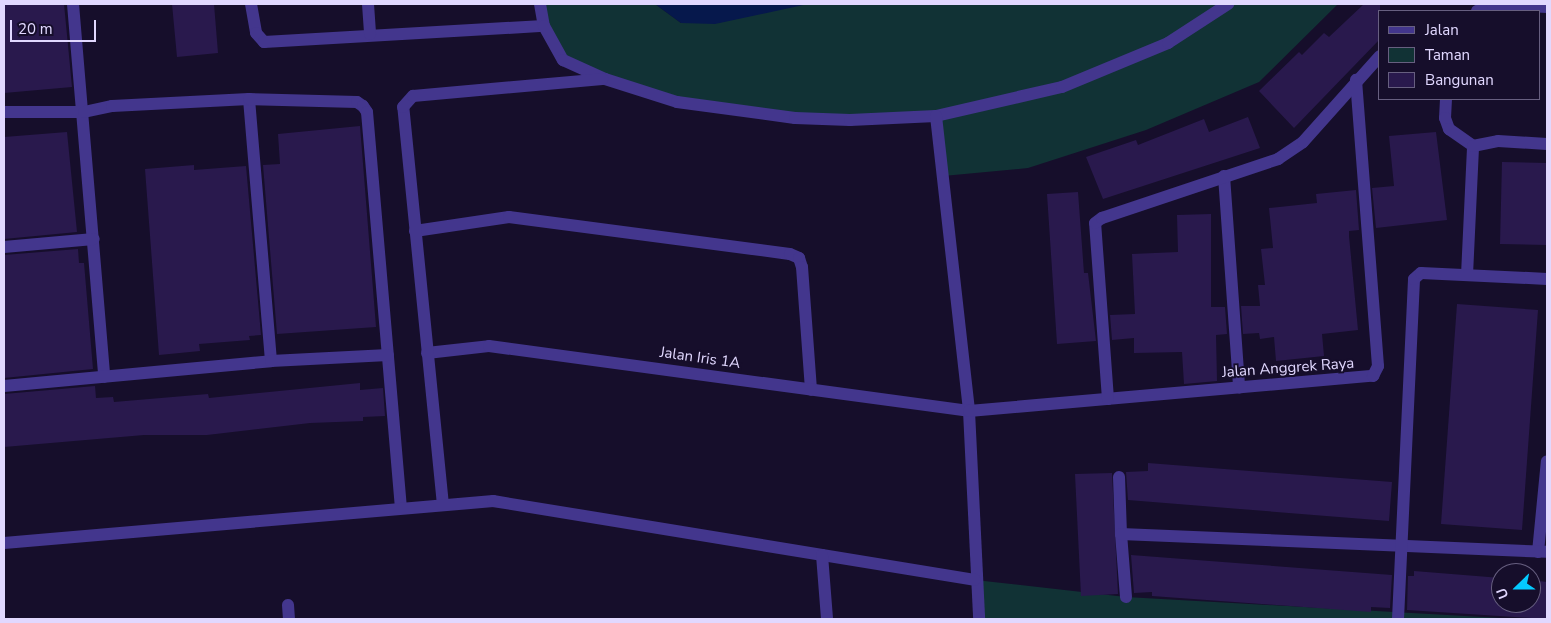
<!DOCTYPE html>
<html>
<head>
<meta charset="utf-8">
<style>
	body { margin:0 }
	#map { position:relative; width:1551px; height:623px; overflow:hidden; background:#160e2b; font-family:"Nunito Sans",sans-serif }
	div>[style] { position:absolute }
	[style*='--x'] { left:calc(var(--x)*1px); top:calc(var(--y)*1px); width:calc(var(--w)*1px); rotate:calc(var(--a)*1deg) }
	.green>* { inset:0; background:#113235 }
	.water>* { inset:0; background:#06184c }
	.building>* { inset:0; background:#29194d }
	.street>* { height:12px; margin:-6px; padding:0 6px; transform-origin:6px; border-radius:6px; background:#43368d }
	span { translate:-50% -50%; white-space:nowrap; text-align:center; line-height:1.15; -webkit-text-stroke:4px #160e2b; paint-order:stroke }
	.street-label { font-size:15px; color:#e1d8ff }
	.frame { position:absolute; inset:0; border:5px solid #e1d8ff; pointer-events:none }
	.legend { position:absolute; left:1378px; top:10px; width:162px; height:90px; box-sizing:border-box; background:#160e2b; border:1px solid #675f80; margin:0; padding:6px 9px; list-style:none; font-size:15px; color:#e1d8ff }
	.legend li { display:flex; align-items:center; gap:10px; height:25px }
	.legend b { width:25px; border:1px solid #675f80 }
	.north { position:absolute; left:1491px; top:563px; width:50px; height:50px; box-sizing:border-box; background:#160e2b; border:1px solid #675f80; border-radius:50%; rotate:248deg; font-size:14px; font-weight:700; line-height:20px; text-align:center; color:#e1d8ff }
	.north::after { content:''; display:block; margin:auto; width:18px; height:22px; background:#04caff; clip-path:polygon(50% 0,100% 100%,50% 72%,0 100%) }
	.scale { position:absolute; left:10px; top:20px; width:86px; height:22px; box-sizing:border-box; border:2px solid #e1d8ff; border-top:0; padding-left:6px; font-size:15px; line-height:18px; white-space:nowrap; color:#e1d8ff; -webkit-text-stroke:4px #160e2b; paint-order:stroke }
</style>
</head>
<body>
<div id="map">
	<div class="green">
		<i style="clip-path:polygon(540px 4px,655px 4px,681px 23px,808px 4px,1338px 4px,1259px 82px,1146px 130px,1028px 168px,943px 176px,936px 116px,850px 120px,677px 102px,563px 60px)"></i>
		<i style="clip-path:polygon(975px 580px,1126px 597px,1518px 619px,979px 619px)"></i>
	</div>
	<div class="water">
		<i style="clip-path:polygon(655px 4px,808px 4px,715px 24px,681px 23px)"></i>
	</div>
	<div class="building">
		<i style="clip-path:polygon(4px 4px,64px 4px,72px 87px,4px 93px)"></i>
		<i style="clip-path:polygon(172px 4px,214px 4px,218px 53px,177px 57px)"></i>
		<i style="clip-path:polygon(1364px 4px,1380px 4px,1380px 39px,1294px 128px,1259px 91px,1299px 52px,1302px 55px,1324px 33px,1329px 37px)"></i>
		<i style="clip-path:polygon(1248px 117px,1260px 148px,1103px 199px,1086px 157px,1136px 140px,1138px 145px,1204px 119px,1209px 132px)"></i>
		<i style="clip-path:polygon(360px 126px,376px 327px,277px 334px,263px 165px,280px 164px,278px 134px)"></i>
		<i style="clip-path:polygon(67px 132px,77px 232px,4px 239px,4px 137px)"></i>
		<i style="clip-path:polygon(1436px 132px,1447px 220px,1376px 228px,1372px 188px,1394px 186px,1389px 136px)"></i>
		<i style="clip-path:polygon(1502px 162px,1547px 163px,1547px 245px,1500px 244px)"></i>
		<i style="clip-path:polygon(194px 165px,194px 170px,246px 166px,261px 335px,249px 336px,250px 340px,199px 344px,200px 351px,159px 355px,145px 169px)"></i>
		<i style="clip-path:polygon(1356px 190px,1359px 230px,1349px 231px,1349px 236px,1358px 330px,1322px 334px,1324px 356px,1276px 361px,1274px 337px,1260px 339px,1259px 333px,1243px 334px,1241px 306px,1260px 306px,1258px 285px,1265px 285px,1261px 249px,1273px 248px,1269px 208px,1317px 203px,1316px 194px)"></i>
		<i style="clip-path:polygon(1078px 192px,1084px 273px,1088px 273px,1096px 341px,1057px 344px,1047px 194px)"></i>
		<i style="clip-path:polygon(1211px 214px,1211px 307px,1225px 307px,1227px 334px,1216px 335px,1217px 381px,1184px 384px,1182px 352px,1134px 353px,1134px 338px,1112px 340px,1110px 315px,1135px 314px,1132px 254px,1178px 252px,1177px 215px)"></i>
		<i style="clip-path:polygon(78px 249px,79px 263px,84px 263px,93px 369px,4px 378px,4px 255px)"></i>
		<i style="clip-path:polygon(1457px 304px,1538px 310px,1522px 530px,1441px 524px)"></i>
		<i style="clip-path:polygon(360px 383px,360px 390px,383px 388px,385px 416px,363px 417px,363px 421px,310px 423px,207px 435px,144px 435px,4px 447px,4px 394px,95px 386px,96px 398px,113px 397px,114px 402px,208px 394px,209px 398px)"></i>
		<i style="clip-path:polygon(1148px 463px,1392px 482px,1389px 521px,1128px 500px,1126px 472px,1148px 471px)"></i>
		<i style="clip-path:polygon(1112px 473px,1118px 594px,1081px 596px,1075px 474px)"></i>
		<i style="clip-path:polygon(1131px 555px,1392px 575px,1390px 608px,1371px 607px,1371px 612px,1152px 596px,1152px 592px,1134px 593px)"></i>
		<i style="clip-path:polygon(1414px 571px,1501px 578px,1501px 603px,1531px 603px,1531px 580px,1547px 582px,1547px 619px,1407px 610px,1408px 576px,1414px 576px)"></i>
	</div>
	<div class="street">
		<i style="--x:73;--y:4;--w:374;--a:85.2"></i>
		<i style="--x:251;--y:4;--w:29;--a:80"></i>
		<i style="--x:256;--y:33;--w:12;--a:48"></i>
		<i style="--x:264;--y:42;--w:280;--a:-3.3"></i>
		<i style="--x:368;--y:4;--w:30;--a:86"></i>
		<i style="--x:540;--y:4;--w:22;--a:80"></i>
		<i style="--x:544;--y:26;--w:39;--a:61"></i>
		<i style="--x:563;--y:60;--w:46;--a:24.3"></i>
		<i style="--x:605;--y:79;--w:76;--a:17.7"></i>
		<i style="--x:677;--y:102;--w:119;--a:7.7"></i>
		<i style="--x:795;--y:118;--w:55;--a:2.1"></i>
		<i style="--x:850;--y:120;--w:86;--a:-2.7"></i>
		<i style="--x:936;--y:116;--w:129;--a:-13"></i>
		<i style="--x:1062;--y:87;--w:115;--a:-22.5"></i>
		<i style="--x:1168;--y:43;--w:72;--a:-33"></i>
		<i style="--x:1477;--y:11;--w:17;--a:-25"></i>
		<i style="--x:1492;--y:4;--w:55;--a:3.1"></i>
		<i style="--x:249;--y:99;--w:263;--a:85.2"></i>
		<i style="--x:1446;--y:99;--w:19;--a:93"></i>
		<i style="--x:1445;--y:118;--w:12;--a:70"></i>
		<i style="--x:1449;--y:129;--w:29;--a:35"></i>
		<i style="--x:4;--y:112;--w:80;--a:0"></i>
		<i style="--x:84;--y:112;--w:29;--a:-12"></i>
		<i style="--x:112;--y:106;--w:137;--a:-2.9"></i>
		<i style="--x:249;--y:99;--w:108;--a:1.6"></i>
		<i style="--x:357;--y:102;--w:7;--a:34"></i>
		<i style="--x:363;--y:106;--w:7;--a:56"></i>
		<i style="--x:367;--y:112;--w:397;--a:85.1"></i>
		<i style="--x:936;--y:116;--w:297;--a:83.6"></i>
		<i style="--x:969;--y:411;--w:208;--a:87.2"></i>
		<i style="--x:1224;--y:176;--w:212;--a:85.9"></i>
		<i style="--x:415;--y:231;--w:95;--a:-8.5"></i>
		<i style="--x:509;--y:217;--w:283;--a:7.5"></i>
		<i style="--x:790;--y:254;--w:10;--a:24"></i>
		<i style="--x:799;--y:258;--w:9;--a:72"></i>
		<i style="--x:802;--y:267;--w:123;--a:85.8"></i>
		<i style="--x:4;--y:247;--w:90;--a:-5.1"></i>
		<i style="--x:1467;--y:275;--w:129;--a:-87.3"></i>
		<i style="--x:1473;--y:146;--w:25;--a:-11"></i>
		<i style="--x:1498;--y:141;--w:49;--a:3.5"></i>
		<i style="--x:427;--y:353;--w:62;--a:-6.4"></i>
		<i style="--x:489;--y:346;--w:484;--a:7.7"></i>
		<i style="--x:969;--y:411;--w:406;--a:-5"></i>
		<i style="--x:1373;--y:376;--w:11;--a:-63"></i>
		<i style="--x:1378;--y:366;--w:287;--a:-94.4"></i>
		<i style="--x:4;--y:386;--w:268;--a:-5.3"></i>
		<i style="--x:271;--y:361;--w:117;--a:-2.9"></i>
		<i style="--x:1108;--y:399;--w:176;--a:-94.2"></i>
		<i style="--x:1095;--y:223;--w:9;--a:-36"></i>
		<i style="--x:1102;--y:218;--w:186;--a:-18.5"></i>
		<i style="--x:1278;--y:159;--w:30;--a:-34"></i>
		<i style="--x:1303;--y:142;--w:115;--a:-48.2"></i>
		<i style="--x:1119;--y:477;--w:57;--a:88"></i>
		<i style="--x:443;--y:505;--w:400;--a:-95.7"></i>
		<i style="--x:403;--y:107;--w:15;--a:-48"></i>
		<i style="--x:413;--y:96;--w:190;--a:-5.1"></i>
		<i style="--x:4;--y:543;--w:491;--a:-4.9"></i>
		<i style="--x:493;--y:501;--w:488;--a:9.3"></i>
		<i style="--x:1538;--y:552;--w:91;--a:-84.4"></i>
		<i style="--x:822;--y:555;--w:64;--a:85.5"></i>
		<i style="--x:1126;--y:597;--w:63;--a:-94.5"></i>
		<i style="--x:1121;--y:534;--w:426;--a:2.4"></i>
		<i style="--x:288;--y:605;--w:14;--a:86"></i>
		<i style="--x:1398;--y:619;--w:340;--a:-87.3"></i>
		<i style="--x:1414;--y:279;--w:9;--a:-41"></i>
		<i style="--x:1421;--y:273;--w:126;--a:2.7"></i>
	</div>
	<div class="street-label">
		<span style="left:700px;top:358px;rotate:8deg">Jalan Iris 1A</span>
		<span style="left:1288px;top:368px;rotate:-4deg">Jalan Anggrek Raya</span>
	</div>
	<div class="frame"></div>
	<ul class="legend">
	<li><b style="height:6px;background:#43368d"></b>Jalan</li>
	<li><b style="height:14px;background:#113235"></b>Taman</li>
	<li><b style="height:14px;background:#29194d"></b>Bangunan</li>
	</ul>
	<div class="north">U</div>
	<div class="scale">20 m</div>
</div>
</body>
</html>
